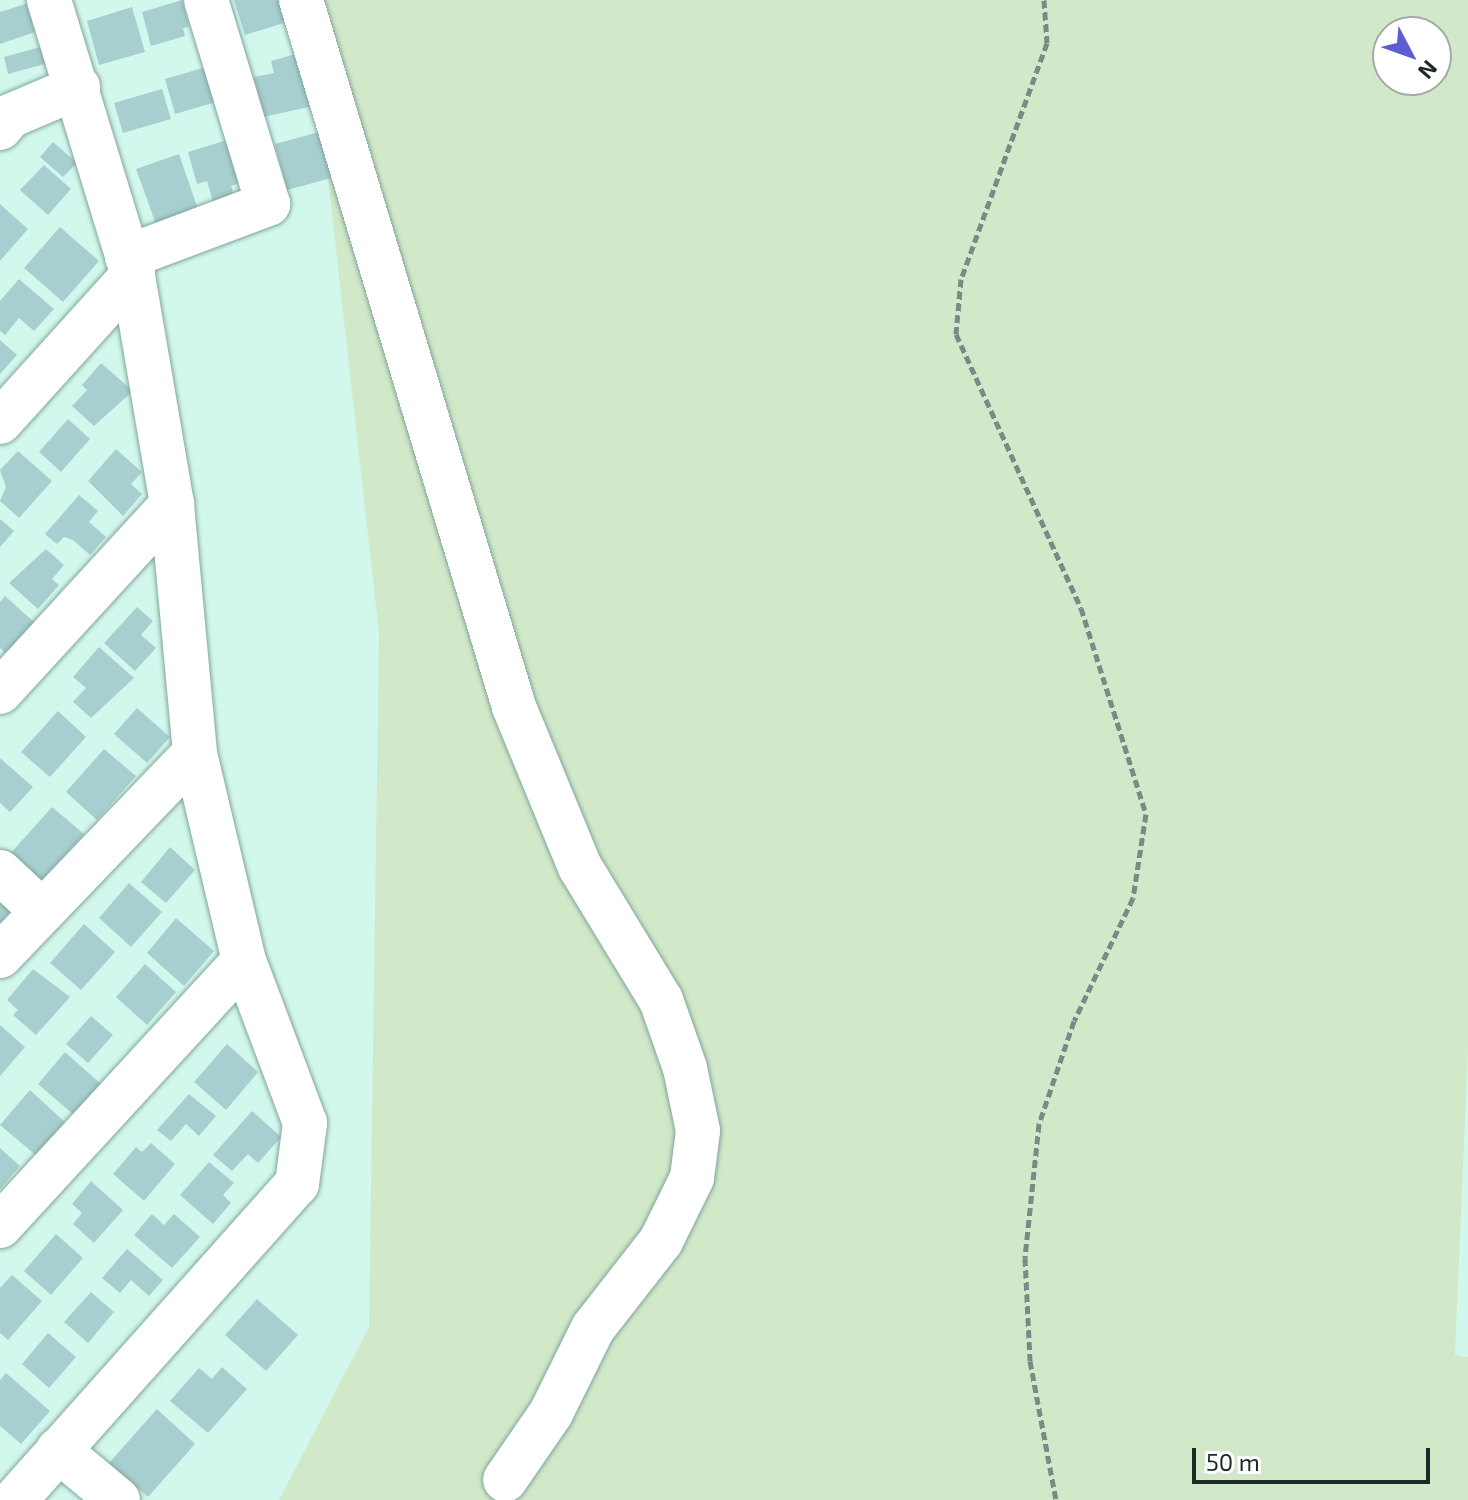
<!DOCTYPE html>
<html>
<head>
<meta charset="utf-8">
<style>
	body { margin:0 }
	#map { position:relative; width:1468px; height:1500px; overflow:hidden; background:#d2f8ee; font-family:"Exo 2",sans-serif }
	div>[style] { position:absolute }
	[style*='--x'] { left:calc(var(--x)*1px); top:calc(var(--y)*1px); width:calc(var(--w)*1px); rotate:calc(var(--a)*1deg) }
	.green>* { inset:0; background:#d1e9c8 }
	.building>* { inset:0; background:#a8cfd0 }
	.path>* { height:5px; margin-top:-2.5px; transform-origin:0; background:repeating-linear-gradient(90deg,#738d87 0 8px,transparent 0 12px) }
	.roads { filter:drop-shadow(0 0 2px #82a59c) drop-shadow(0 0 2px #82a59c) }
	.minor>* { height:44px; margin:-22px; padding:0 22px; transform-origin:22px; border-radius:22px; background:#fff }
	span { translate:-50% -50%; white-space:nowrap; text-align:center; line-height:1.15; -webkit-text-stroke:8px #fff; paint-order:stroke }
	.north { position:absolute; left:1372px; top:16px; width:80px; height:80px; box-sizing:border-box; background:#fff; border:2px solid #a4aaa9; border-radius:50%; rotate:131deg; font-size:22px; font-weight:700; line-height:32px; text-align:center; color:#1c2a27 }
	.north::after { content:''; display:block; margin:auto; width:28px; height:36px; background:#5c5cd4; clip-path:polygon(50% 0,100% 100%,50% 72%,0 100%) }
	.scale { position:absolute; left:1192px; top:1448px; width:238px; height:36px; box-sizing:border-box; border:4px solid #1c2a27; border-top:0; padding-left:10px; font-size:24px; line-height:28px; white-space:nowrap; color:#1c2a27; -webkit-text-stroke:6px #fff; paint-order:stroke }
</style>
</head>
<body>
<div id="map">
	<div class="green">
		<i style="clip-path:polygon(evenodd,308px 0,1468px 0,1468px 1050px,1455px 1355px,1468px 1357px,1468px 1500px,279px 1500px,369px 1327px,379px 633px,308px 0,1388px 32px,1436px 32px,1436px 80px,1388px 80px,1388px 32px)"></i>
	</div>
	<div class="building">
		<i style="clip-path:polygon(182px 0,189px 27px,183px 28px,185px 36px,151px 46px,142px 12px)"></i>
		<i style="clip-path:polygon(234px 0,280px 0,287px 22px,245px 35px)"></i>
		<i style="clip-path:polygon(32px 2px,41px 30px,0 44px,0 12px)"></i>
		<i style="clip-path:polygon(132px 7px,145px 52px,99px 65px,87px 21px)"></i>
		<i style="clip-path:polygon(40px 47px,45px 64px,8px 74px,4px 57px)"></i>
		<i style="clip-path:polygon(299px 53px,318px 105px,263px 117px,254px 77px,274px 73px,271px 61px)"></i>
		<i style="clip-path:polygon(206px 67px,216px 102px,175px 114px,165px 79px)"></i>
		<i style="clip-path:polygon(162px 89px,171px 119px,123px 133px,114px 103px)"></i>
		<i style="clip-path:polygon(323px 131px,335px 177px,287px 190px,275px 144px)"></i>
		<i style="clip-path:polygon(237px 137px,250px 180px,231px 186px,234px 196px,213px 202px,207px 181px,197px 184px,188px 152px)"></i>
		<i style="clip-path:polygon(53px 142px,77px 163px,63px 177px,40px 157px)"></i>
		<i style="clip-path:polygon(179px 154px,199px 212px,157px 227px,136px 169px)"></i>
		<i style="clip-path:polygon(44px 165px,71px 189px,48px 215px,20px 190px)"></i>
		<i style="clip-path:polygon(0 204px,28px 229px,0 261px)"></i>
		<i style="clip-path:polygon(60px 227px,99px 261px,63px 302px,24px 268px)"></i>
		<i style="clip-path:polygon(19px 279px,54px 309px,34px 331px,19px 318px,5px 335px,0 331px,0 301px)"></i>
		<i style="clip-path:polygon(0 340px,17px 355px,0 374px)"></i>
		<i style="clip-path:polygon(101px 363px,133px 391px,94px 426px,72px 406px,87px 390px,82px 385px)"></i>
		<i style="clip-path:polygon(68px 419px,90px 439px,61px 472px,39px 452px)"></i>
		<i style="clip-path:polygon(116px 449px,142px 472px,131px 484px,142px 494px,123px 516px,88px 481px)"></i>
		<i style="clip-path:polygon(18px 451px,52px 481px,19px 518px,0 501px,6px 487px,0 470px)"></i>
		<i style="clip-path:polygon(79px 495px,98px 511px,89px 522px,106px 537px,90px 555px,73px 540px,64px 537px,57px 544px,45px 534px)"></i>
		<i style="clip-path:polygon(0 519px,14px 531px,0 547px)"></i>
		<i style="clip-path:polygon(46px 549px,64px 565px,52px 579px,59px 585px,38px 609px,9px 583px)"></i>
		<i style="clip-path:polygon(5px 596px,35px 623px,6px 654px,0 648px,0 602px)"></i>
		<i style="clip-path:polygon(137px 607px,153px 621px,141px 635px,156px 648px,135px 671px,104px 643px)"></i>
		<i style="clip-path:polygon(99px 647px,134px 678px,91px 718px,73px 702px,86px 688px,73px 677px)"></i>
		<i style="clip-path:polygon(137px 708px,170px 737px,147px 763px,114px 734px)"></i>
		<i style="clip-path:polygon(58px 711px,86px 737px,50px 777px,21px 752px)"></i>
		<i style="clip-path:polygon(104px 749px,136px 776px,97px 820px,66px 792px)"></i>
		<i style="clip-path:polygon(0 758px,33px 787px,10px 812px,0 803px)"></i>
		<i style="clip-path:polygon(52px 807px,84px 834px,40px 883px,9px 855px)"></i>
		<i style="clip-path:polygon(170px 847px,195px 870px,166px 903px,141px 882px)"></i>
		<i style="clip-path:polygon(129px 883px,162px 912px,131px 947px,99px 918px)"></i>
		<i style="clip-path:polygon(0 902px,10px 911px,0 923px)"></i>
		<i style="clip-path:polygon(176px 918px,214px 951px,184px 986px,147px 953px)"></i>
		<i style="clip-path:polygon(84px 924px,115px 952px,81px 990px,50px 963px)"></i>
		<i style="clip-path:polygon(145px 964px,176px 992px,147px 1025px,116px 997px)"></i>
		<i style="clip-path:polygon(33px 969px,70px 997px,36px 1035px,13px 1015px,18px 1010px,7px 1000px)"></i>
		<i style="clip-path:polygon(91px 1016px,113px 1035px,88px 1063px,66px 1044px)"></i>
		<i style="clip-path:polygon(0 1025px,25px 1047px,0 1076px)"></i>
		<i style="clip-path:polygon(227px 1044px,258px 1072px,226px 1110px,194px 1082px)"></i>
		<i style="clip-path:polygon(65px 1052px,102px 1085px,75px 1116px,38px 1084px)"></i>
		<i style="clip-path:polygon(30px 1090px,67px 1124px,38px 1157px,0 1125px)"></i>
		<i style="clip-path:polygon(189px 1094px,216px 1116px,199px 1136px,186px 1124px,171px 1141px,157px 1130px)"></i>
		<i style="clip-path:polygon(252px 1111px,281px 1137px,258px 1163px,248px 1154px,232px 1171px,213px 1155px)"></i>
		<i style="clip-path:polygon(151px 1143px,175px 1164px,144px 1201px,113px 1174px,136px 1147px,142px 1152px)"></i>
		<i style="clip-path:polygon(0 1148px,20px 1166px,0 1189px)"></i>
		<i style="clip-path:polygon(209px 1162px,234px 1183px,223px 1195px,231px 1203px,213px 1224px,180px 1195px)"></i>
		<i style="clip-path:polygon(91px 1181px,123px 1210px,94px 1243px,73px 1224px,82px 1213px,72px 1204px)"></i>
		<i style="clip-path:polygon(152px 1214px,164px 1225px,174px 1214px,200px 1237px,172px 1268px,134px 1235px)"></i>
		<i style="clip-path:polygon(56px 1234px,83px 1258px,51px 1295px,24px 1271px)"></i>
		<i style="clip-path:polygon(127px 1249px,163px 1280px,149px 1296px,131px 1280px,120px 1293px,102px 1278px)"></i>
		<i style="clip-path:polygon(12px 1275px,42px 1301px,8px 1340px,0 1333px,0 1288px)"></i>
		<i style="clip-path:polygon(91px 1292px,114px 1312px,88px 1343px,64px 1322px)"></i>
		<i style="clip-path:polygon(257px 1299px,298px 1335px,266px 1371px,225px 1335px)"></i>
		<i style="clip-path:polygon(48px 1333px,76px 1357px,49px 1388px,22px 1364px)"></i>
		<i style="clip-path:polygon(222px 1367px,247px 1389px,208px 1433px,170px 1401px,199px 1368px,212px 1379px)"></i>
		<i style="clip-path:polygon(6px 1373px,50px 1411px,21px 1444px,0 1426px,0 1380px)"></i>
		<i style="clip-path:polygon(157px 1409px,195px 1444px,148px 1497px,109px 1463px)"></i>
	</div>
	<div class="path">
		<i style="--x:1044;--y:0;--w:43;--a:86"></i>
		<i style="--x:1047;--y:43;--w:251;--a:110"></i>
		<i style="--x:961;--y:279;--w:55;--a:95.2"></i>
		<i style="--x:956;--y:334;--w:301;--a:65.5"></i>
		<i style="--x:1081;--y:608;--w:216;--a:72.5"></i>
		<i style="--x:1146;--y:814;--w:85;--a:98.8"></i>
		<i style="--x:1133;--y:898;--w:136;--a:115.6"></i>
		<i style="--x:1074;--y:1021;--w:109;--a:108.8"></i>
		<i style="--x:1039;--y:1124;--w:135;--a:96"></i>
		<i style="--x:1025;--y:1258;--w:103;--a:87.2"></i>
		<i style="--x:1030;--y:1361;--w:141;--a:79.4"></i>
	</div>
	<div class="roads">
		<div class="minor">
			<i style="--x:301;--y:0;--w:738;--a:73.23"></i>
			<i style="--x:514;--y:707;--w:173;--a:67.6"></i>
			<i style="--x:580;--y:867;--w:156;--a:58.7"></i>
			<i style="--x:661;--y:1000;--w:72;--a:70.6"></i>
			<i style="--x:685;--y:1068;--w:64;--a:78.3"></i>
			<i style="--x:698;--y:1131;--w:47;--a:97.3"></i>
			<i style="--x:692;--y:1178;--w:70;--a:116.2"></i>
			<i style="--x:661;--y:1241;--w:110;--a:128"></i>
			<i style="--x:593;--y:1328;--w:95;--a:116.3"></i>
			<i style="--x:551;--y:1413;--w:81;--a:124.5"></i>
			<i style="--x:0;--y:128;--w:16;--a:-50"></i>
			<i style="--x:10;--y:116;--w:74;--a:-23.1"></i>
			<i style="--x:127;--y:257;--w:151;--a:-20.6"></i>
			<i style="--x:268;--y:204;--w:213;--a:-106.9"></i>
			<i style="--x:0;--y:422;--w:198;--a:-47.9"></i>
			<i style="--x:0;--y:692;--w:255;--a:-47.5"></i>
			<i style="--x:0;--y:872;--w:56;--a:42.8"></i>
			<i style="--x:0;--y:956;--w:281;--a:-46.2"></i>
			<i style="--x:0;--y:1226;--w:360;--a:-47.4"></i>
			<i style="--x:58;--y:1450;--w:78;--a:39.8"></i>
			<i style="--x:15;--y:1500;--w:424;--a:-48.3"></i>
			<i style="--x:297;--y:1184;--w:62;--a:-82.5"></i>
			<i style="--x:305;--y:1123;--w:173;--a:-110.6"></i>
			<i style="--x:244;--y:961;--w:214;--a:-103.3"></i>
			<i style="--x:195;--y:753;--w:250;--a:-95.3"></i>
			<i style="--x:172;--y:504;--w:232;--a:-99.7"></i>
			<i style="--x:133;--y:275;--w:288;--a:-107"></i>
		</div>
	</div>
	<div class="north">N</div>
	<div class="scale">50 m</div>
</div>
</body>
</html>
